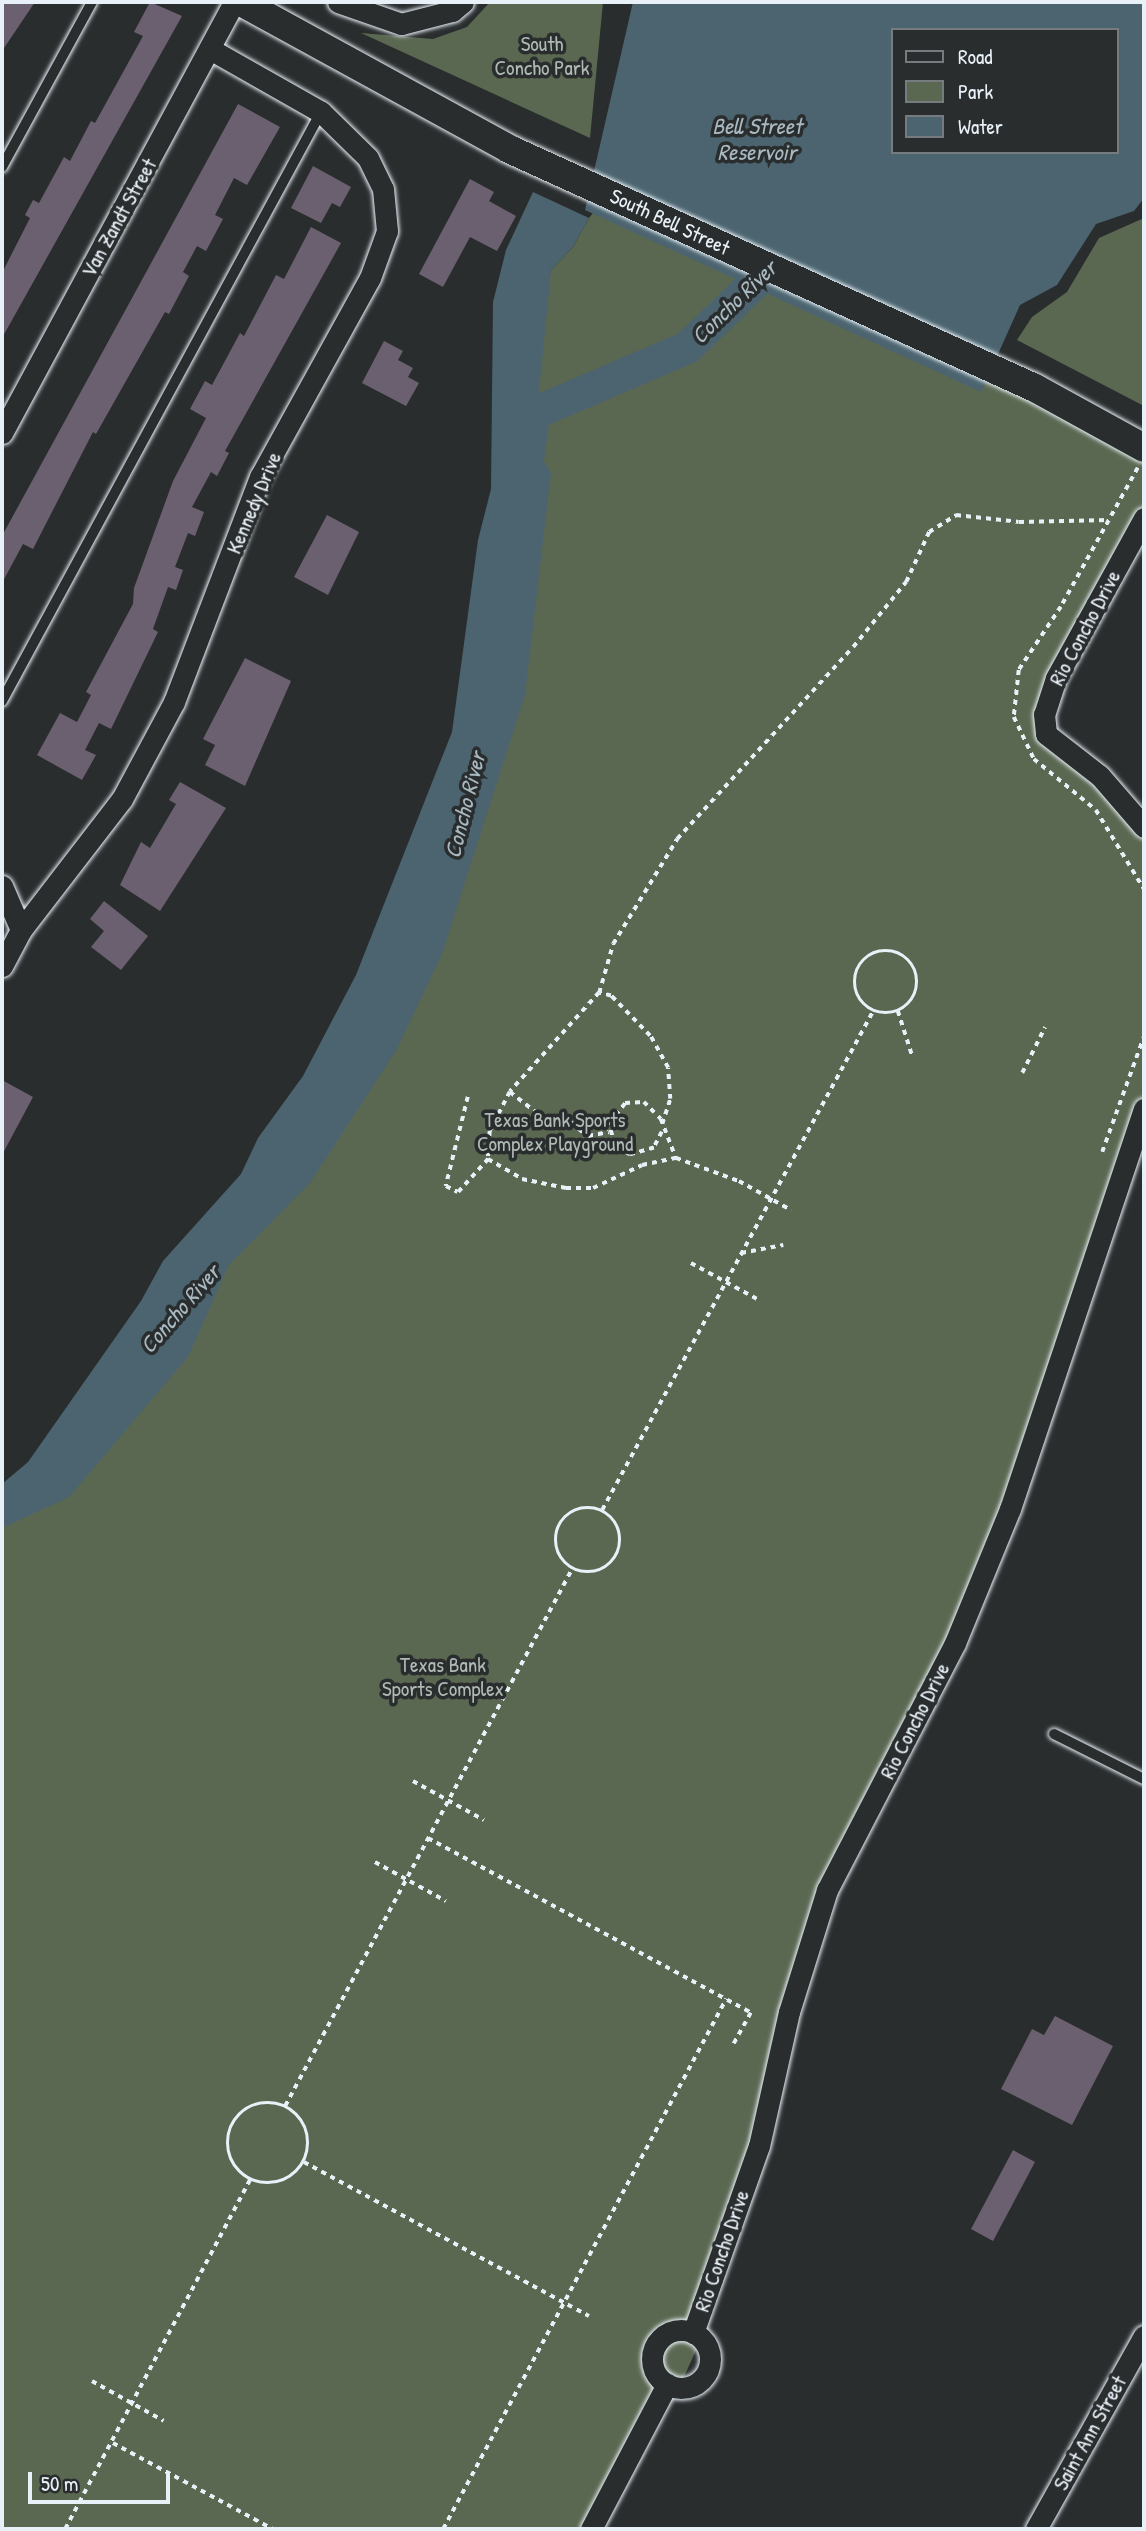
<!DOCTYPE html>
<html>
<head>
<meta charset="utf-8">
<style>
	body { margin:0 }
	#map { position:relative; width:1146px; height:2531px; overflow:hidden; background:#2a2d2e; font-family:"Patrick Hand",sans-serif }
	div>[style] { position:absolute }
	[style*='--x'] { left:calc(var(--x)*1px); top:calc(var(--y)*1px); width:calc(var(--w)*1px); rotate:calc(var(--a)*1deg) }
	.green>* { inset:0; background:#5b6851 }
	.water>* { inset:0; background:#4b646f }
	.river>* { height:33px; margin:-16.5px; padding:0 16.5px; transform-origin:16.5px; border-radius:16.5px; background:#4b646f }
	.building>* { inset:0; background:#6b606f }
	.path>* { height:3.5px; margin-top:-1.75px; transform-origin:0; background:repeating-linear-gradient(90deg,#e8f1f8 0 5px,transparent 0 10px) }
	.path>.ring { margin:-1.75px; padding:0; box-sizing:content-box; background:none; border:3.5px solid #e8f1f8; border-radius:50% }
	.roads { filter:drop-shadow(0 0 2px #e8f1f8) drop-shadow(0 0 2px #e8f1f8) }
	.service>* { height:10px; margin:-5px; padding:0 5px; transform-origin:5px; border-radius:5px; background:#2a2d2e }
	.minor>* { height:21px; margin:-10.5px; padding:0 10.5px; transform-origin:10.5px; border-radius:10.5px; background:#2a2d2e }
	.minor>.ring { margin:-10.5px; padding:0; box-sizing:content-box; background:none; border:21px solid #2a2d2e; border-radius:50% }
	.secondary>* { height:28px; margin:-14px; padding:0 14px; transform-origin:14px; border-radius:14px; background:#2a2d2e }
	span { translate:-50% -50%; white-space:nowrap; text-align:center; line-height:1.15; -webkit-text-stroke:7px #2a2d2e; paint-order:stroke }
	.park-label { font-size:21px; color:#b0bab5 }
	.street-label { font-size:21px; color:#e8f1f8 }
	.water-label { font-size:23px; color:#a9b9c1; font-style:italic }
	.frame { position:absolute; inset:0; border:4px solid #e8f1f8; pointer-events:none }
	.legend { position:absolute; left:891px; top:28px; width:228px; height:126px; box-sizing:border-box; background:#2a2d2e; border:2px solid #767b7f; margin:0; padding:9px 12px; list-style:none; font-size:21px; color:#e8f1f8 }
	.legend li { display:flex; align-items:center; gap:14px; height:35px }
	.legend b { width:35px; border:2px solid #767b7f }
	.scale { position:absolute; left:28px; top:2472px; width:142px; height:32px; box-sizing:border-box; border:4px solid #e8f1f8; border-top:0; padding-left:9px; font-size:21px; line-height:24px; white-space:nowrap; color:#e8f1f8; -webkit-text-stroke:5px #2a2d2e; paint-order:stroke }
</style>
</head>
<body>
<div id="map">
	<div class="green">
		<i style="clip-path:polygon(490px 2px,603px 2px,590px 138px,361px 33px,433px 39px,467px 27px)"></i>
		<i style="clip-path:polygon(624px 173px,1144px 448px,1144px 518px,1056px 678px,1046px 735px,1144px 827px,1144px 1109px,1010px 1509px,827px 1890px,701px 2339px,679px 2388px,597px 2529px,2px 2529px,2px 1500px,388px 1038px,551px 270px,573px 247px,589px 218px)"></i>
		<i style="clip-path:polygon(1144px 218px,1144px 406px,1017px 340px,1032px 317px,1067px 292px,1099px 238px)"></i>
	</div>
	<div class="water">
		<i style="clip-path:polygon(evenodd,633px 2px,1144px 2px,1144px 198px,1134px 211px,1096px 224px,1057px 285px,1020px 305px,981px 392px,585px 210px,633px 2px,892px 30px,1116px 30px,1116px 152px,892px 152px,892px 30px)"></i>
		<i style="clip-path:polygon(533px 192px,589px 218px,573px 247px,551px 270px,534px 443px,551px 473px,525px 695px,442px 954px,397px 1049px,310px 1183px,229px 1265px,188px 1357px,69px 1497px,2px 1528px,2px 1484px,28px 1462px,141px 1301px,163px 1261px,241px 1174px,258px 1138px,303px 1076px,356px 975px,452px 732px,478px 540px,491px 489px,493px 302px,506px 250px)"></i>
	</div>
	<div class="river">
		<i style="--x:528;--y:453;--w:40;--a:-82.9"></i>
		<i style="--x:533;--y:413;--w:168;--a:-23.2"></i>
		<i style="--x:687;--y:347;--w:134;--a:-43.8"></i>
	</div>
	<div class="building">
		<i style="clip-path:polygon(2px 2px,35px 2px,2px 51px)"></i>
		<i style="clip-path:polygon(150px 2px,182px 16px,2px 338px,2px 273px,30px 218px,25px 215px,33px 200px,39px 203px,64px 157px,70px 161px,91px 121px,95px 123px,143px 36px,134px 32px)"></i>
		<i style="clip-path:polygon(238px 104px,280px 127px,247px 185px,234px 178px,215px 215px,223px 219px,206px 251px,197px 246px,183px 272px,189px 276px,169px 314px,165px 312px,96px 434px,93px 432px,33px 549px,23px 544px,2px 583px,2px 536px)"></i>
		<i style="clip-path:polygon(313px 166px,351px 187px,340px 207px,332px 203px,321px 223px,291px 208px)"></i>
		<i style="clip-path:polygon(470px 179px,494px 192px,489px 201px,516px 216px,497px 251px,470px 237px,443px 287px,419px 274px)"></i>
		<i style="clip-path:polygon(311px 227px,341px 243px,225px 451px,229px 453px,217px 476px,211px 472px,192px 507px,204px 512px,195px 536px,188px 533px,175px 567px,183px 570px,176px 590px,168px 587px,153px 629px,158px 632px,111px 729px,99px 723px,85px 750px,96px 755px,82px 780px,37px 755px,60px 713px,77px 722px,91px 695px,86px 692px,133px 604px,134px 588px,173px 481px,206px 418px,190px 409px,205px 381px,212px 385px,240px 333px,244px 336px,276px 275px,284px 279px)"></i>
		<i style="clip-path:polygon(384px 341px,403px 351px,398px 360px,413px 368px,408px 377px,419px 383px,406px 406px,362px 383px)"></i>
		<i style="clip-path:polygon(327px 515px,359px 532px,328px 595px,294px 577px)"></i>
		<i style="clip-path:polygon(245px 658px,291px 681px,245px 786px,205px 765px,215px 745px,203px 739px)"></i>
		<i style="clip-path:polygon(180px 782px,226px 808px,160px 911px,120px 885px,141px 842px,150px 848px,176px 804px,169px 800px)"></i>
		<i style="clip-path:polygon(104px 901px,148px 936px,121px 970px,91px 947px,104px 931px,90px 919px)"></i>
		<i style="clip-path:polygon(2px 1080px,33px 1097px,2px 1155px)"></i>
		<i style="clip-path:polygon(1055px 2016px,1113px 2046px,1072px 2125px,1001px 2089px,1032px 2029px,1044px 2035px)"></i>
		<i style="clip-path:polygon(1013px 2150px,1035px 2162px,993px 2241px,971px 2229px)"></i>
	</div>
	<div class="path">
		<i style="--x:1138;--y:468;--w:159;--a:119"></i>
		<i style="--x:1061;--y:607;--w:76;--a:123.7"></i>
		<i style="--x:1019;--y:670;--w:47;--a:96.1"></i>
		<i style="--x:1014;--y:717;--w:47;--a:64.5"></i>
		<i style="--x:1034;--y:759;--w:80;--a:39.4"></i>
		<i style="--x:1096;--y:810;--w:92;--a:58.7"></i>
		<i class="ring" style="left:855px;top:951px;width:58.5px;height:58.5px"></i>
		<i style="--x:599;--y:993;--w:51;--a:-74.1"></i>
		<i style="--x:613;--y:944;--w:123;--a:-58.6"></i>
		<i style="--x:677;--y:839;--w:260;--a:-47.5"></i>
		<i style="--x:853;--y:647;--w:84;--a:-50.8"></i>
		<i style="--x:906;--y:582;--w:55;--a:-65.3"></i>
		<i style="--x:929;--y:532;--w:32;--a:-32"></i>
		<i style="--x:956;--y:515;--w:63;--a:6.3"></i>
		<i style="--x:1019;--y:522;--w:90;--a:-1.3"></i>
		<i style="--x:898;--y:1011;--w:46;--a:72.3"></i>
		<i style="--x:1022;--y:1073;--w:51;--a:-63.4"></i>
		<i style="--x:510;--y:1092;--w:41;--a:38"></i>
		<i style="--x:542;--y:1117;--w:21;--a:-3"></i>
		<i style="--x:563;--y:1116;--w:32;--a:39"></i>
		<i style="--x:588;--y:1136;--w:21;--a:-11"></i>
		<i style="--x:468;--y:1097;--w:92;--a:103.9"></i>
		<i style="--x:446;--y:1186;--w:13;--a:27"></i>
		<i style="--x:458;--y:1192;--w:45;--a:-47.7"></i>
		<i style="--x:662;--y:1124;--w:26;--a:-72"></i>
		<i style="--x:670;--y:1099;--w:31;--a:-94"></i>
		<i style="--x:668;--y:1068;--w:37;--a:-119"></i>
		<i style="--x:650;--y:1036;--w:56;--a:-134.3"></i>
		<i style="--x:611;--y:996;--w:12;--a:-166"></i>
		<i style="--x:599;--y:993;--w:133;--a:132"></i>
		<i style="--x:510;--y:1092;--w:44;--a:117.1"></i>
		<i style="--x:490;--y:1131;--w:28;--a:94"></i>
		<i style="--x:488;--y:1159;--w:39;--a:30"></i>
		<i style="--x:522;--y:1179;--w:45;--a:11.6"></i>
		<i style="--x:566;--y:1188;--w:27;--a:0"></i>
		<i style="--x:593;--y:1188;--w:54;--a:-25.1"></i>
		<i style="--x:642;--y:1165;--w:35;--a:-12"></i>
		<i style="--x:662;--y:1132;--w:18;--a:117"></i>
		<i style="--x:654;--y:1148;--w:25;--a:164"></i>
		<i style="--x:630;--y:1155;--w:19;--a:-148"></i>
		<i style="--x:614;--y:1145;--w:23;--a:-103"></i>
		<i style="--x:609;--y:1123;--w:26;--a:-51"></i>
		<i style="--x:625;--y:1103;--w:19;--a:-3"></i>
		<i style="--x:644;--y:1102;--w:24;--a:45"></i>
		<i style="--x:661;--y:1119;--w:42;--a:69"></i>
		<i style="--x:676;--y:1158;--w:67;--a:20.1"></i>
		<i style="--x:739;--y:1181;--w:60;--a:29.1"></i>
		<i style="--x:1102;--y:1152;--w:123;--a:-70.1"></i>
		<i style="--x:741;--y:1253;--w:43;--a:-10.8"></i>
		<i style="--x:691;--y:1263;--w:77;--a:28.6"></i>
		<i class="ring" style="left:556px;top:1508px;width:60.5px;height:60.5px"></i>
		<i style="--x:602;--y:1510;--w:568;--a:-61.49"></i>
		<i style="--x:413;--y:1781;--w:81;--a:28.8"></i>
		<i style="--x:428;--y:1838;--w:367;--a:28.4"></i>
		<i style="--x:751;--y:2013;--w:38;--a:119"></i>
		<i style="--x:375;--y:1862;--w:81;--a:28.8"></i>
		<i class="ring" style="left:228px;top:2103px;width:76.5px;height:76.5px"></i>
		<i style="--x:285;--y:2106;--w:609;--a:-61.88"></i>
		<i style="--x:304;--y:2162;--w:324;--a:28.4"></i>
		<i style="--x:92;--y:2381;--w:82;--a:29.1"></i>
		<i style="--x:113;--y:2443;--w:182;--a:28.3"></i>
		<i style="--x:65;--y:2529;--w:395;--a:-62.1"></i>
		<i style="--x:443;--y:2529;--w:601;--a:-61.9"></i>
	</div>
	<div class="roads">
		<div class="service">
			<i style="--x:2;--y:167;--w:188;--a:-61.4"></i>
			<i style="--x:2;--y:701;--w:670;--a:-61.56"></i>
			<i style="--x:1054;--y:1734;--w:101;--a:26.6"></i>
		</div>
		<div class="minor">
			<i style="--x:338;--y:2;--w:67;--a:19.2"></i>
			<i style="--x:401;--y:24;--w:53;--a:-14.3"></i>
			<i style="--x:452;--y:11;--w:14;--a:-39"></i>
			<i style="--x:2;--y:433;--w:489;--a:-61.7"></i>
			<i style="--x:1144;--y:518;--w:183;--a:118.8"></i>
			<i style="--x:1056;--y:678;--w:38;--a:108"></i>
			<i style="--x:1044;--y:714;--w:20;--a:84"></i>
			<i style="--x:1046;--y:734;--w:68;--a:37.9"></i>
			<i style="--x:1100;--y:776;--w:67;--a:49.2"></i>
			<i style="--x:2;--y:886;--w:48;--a:66.6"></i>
			<i style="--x:2;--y:966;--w:41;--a:-62.2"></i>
			<i style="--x:21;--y:930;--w:165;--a:-52.4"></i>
			<i style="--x:122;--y:799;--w:110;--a:-61.8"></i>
			<i style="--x:174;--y:702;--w:241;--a:-69.1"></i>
			<i style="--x:260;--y:477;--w:227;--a:-61.1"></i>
			<i style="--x:370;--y:278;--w:50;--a:-70.1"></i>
			<i style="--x:387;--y:231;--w:42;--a:-95.4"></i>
			<i style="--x:383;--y:189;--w:34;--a:-116"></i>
			<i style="--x:368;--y:158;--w:66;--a:-135.6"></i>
			<i style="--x:321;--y:112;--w:128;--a:-150.4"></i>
			<i class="ring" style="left:652px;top:2330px;width:37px;height:37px"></i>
			<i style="--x:693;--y:2333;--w:198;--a:-70.6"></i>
			<i style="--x:759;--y:2146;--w:137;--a:-77.4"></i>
			<i style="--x:789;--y:2012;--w:128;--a:-72.7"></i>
			<i style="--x:827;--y:1890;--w:278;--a:-62.6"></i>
			<i style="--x:955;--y:1643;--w:145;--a:-67.7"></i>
			<i style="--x:1010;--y:1509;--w:422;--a:-71.5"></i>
			<i style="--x:591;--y:2529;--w:164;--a:-62.3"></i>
			<i style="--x:1036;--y:2529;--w:221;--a:-60.8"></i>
		</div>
		<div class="secondary">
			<i style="--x:241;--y:2;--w:306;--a:28.7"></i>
			<i style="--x:509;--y:149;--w:578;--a:24.44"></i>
			<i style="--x:1035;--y:388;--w:124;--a:28.8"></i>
		</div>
	</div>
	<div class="park-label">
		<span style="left:542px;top:56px">South<br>Concho Park</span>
		<span style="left:555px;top:1132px">Texas Bank Sports<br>Complex Playground</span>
		<span style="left:443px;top:1677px">Texas Bank<br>Sports Complex</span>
	</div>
	<div class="street-label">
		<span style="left:119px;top:218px;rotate:-61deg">Van Zandt Street</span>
		<span style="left:670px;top:222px;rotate:25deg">South Bell Street</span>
		<span style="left:254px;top:503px;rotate:-67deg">Kennedy Drive</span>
		<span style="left:1085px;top:628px;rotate:-62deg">Rio Concho Drive</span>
		<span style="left:915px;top:1721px;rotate:-63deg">Rio Concho Drive</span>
		<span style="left:722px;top:2251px;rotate:-71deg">Rio Concho Drive</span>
		<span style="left:1090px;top:2433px;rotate:-61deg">Saint Ann Street</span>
	</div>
	<div class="water-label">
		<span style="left:757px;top:139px">Bell Street<br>Reservoir</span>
		<span style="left:734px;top:302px;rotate:-44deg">Concho River</span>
		<span style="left:465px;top:805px;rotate:-76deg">Concho River</span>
		<span style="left:180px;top:1309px;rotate:-49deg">Concho River</span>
	</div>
	<div class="frame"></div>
	<ul class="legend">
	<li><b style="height:9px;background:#2a2d2e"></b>Road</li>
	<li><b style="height:19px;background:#5b6851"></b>Park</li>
	<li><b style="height:19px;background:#4b646f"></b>Water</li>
	</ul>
	<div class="scale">50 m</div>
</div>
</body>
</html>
